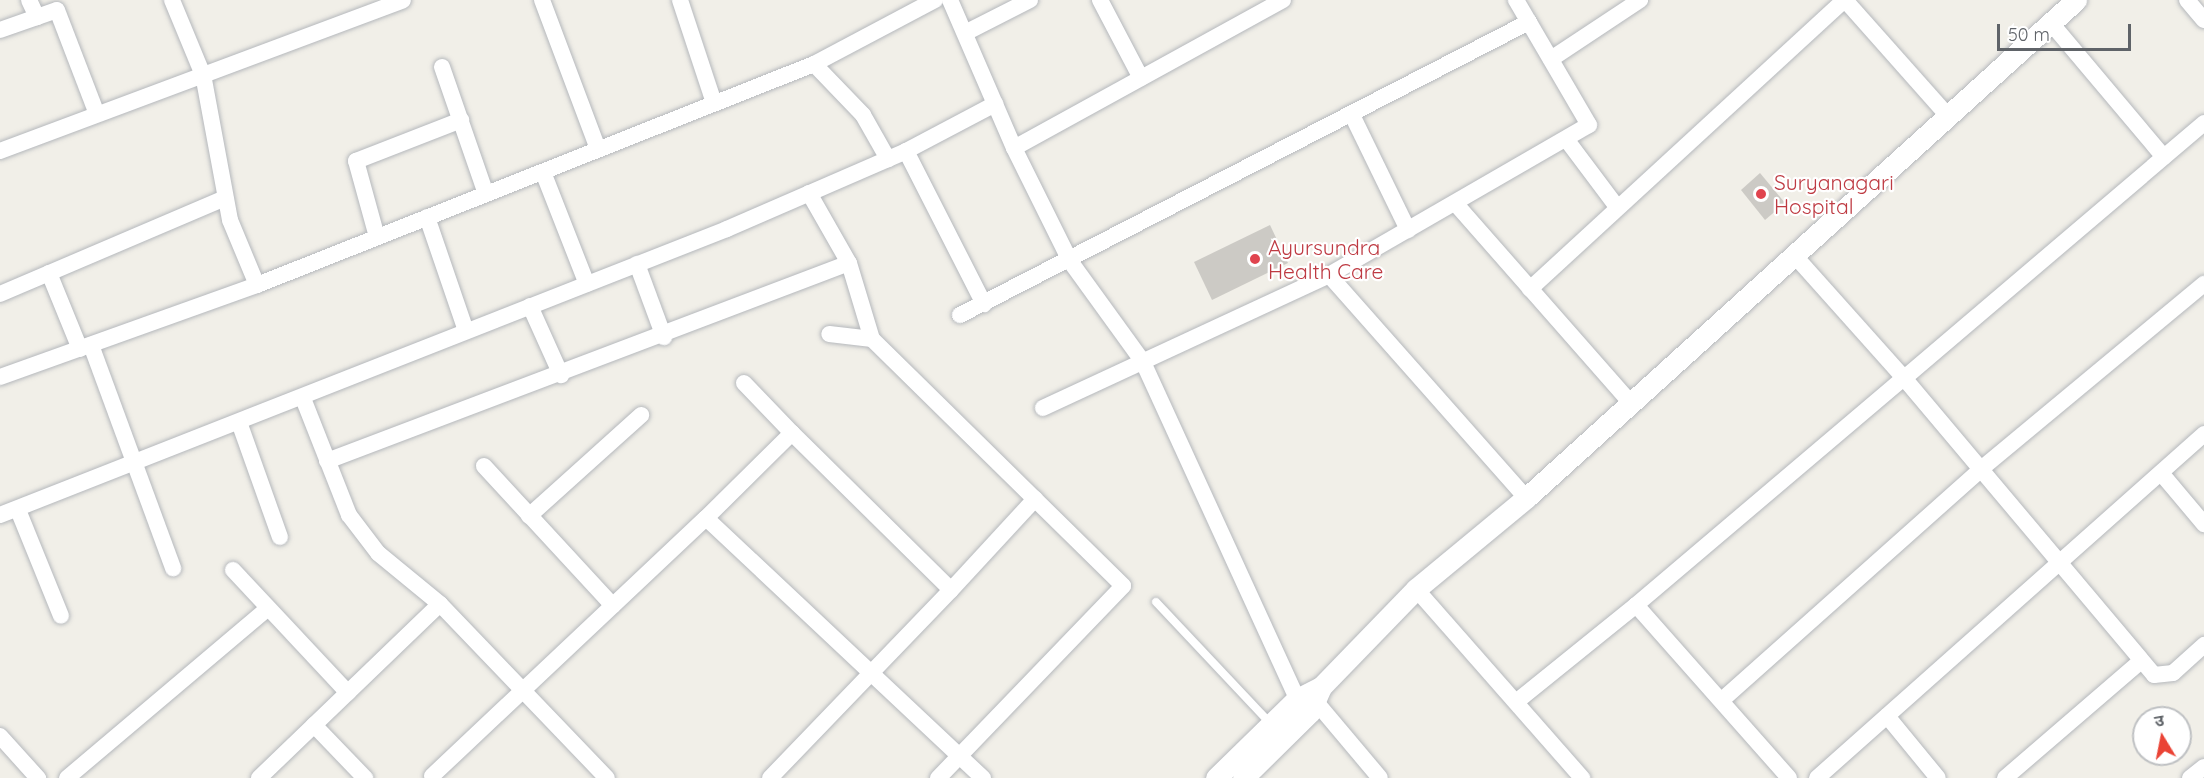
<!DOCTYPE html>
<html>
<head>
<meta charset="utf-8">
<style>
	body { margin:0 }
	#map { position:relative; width:2204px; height:778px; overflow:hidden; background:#f1efe8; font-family:Quicksand,"Noto Sans Devanagari",sans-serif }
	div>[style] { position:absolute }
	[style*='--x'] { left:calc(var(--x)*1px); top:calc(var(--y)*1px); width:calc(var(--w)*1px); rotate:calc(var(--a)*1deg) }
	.building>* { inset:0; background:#cccac5 }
	.roads { filter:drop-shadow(0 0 2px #b5b8bc) drop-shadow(0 0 2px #b5b8bc) }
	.service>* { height:8px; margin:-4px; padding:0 4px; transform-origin:4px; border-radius:4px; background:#fff }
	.minor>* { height:16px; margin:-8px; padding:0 8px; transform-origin:8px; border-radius:8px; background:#fff }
	.tertiary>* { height:21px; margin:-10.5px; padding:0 10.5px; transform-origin:10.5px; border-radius:10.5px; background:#fff }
	.dots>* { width:16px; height:16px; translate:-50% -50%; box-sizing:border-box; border:3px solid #fff; border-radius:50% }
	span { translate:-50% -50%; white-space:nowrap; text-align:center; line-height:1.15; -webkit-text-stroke:4.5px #fff; paint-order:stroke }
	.health-label { font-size:21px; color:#be3a42 }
	.left { translate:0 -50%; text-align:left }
	.north { position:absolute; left:2132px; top:706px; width:60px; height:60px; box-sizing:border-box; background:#fff; border:2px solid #bfc1c3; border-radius:50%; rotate:350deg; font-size:16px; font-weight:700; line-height:24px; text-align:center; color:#5f6368 }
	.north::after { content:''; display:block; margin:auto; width:21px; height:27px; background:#ea4335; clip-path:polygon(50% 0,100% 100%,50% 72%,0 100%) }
	.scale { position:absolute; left:1997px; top:24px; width:134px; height:27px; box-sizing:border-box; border:3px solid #5f6368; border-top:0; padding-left:8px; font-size:18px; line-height:21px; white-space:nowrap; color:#5f6368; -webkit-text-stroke:4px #fff; paint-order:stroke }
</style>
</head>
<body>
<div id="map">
	<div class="building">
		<i style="clip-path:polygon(1760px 173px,1785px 203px,1765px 220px,1741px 190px)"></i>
		<i style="clip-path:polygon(1270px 225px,1288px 263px,1212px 300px,1194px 262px)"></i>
	</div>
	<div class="roads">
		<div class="service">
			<i style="--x:1156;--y:602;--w:168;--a:46.7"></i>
		</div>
		<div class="minor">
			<i style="--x:29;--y:0;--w:19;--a:65"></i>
			<i style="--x:542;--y:0;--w:159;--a:69.4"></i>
			<i style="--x:680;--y:0;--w:108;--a:71.7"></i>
			<i style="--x:950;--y:0;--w:161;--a:66.6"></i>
			<i style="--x:1014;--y:148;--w:307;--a:-28.8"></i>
			<i style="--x:1100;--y:0;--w:88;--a:62.3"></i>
			<i style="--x:1845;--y:0;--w:155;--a:48.4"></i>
			<i style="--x:2187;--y:0;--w:26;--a:50"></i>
			<i style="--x:2051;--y:23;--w:175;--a:49.9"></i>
			<i style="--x:0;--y:30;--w:60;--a:-19.3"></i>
			<i style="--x:57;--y:10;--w:111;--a:69"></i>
			<i style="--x:965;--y:33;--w:73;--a:-26.9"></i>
			<i style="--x:1551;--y:59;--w:107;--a:-33.5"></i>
			<i style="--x:814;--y:64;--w:71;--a:46.1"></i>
			<i style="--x:863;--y:115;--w:51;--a:60.4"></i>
			<i style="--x:442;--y:67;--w:134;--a:70.9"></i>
			<i style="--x:1352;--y:115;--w:128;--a:64"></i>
			<i style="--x:2204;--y:123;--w:394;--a:139.6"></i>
			<i style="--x:1904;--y:378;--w:388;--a:49.9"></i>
			<i style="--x:2154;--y:675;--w:19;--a:-6"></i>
			<i style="--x:2173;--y:673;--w:42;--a:-42.1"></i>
			<i style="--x:1566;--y:139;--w:85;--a:53.1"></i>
			<i style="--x:1014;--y:148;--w:126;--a:63.6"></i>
			<i style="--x:1070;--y:261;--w:125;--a:54.1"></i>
			<i style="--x:1143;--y:362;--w:371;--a:65.4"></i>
			<i style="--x:0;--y:151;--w:430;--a:-20.5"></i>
			<i style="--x:906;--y:151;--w:172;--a:63"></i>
			<i style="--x:543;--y:172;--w:120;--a:68.6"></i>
			<i style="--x:809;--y:193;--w:81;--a:60.3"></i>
			<i style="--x:849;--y:263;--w:79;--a:73.2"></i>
			<i style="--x:872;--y:339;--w:43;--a:-173.4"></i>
			<i style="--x:1455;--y:203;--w:266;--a:48.7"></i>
			<i style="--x:427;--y:217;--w:120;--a:71.1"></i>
			<i style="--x:377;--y:237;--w:79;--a:-105.4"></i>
			<i style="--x:356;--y:161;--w:113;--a:-21.3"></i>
			<i style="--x:637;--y:264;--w:78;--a:69.7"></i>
			<i style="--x:49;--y:273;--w:82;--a:67.8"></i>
			<i style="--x:1329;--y:275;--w:298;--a:48.5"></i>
			<i style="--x:257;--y:285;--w:599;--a:-21.64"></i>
			<i style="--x:814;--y:64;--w:137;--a:-27.9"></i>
			<i style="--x:1530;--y:289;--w:427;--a:-42.6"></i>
			<i style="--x:0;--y:294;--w:245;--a:-23.1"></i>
			<i style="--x:530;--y:306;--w:76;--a:65.8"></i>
			<i style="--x:960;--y:315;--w:640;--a:-27.25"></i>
			<i style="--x:872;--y:339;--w:352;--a:44.5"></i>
			<i style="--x:1123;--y:586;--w:267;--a:133.9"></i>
			<i style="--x:91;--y:345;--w:238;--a:69.8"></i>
			<i style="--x:0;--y:377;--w:273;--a:-19.7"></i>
			<i style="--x:257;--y:285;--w:70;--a:-112.6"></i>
			<i style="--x:230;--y:220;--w:147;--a:-100.5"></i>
			<i style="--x:203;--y:75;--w:81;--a:-112.5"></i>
			<i style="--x:744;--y:383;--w:69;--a:46.2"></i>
			<i style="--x:1043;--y:408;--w:315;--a:-24.9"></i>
			<i style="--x:1329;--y:275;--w:300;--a:-30"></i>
			<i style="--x:1589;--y:125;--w:145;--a:-120.3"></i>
			<i style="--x:239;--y:422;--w:122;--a:70.4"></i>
			<i style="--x:327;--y:461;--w:558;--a:-20.77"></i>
			<i style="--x:484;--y:466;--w:190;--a:47.3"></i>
			<i style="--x:2161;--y:473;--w:67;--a:49.9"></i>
			<i style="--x:18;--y:510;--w:114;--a:67.9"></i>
			<i style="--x:0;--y:515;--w:781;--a:-21.47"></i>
			<i style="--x:727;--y:229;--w:195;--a:-23.5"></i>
			<i style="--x:906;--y:151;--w:101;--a:-27.8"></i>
			<i style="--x:529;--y:516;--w:151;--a:-42"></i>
			<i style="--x:706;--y:518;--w:121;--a:-44.7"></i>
			<i style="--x:792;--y:433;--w:223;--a:44.6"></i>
			<i style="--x:951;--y:590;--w:261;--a:133.9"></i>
			<i style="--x:233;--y:570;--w:168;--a:46.9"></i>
			<i style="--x:1416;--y:589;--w:252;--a:48.7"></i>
			<i style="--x:951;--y:590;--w:124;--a:-47.3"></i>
			<i style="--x:440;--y:604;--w:241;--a:46.2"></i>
			<i style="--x:1636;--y:605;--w:351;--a:-40.3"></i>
			<i style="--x:1904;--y:378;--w:165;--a:-131.8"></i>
			<i style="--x:1722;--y:700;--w:347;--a:-41.7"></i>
			<i style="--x:1981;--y:469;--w:290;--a:-39.7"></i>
			<i style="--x:1316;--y:702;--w:99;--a:49.9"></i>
			<i style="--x:1516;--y:702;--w:154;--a:-38.9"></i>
			<i style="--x:1636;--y:605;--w:231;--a:48.5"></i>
			<i style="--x:1887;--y:716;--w:80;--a:50.6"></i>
			<i style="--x:314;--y:725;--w:74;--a:46.1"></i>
			<i style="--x:0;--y:736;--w:57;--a:47.9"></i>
			<i style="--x:432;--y:776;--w:376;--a:-43.3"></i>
			<i style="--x:706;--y:518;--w:380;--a:43.2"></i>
			<i style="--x:67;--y:778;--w:263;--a:-40.2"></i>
			<i style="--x:259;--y:778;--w:251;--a:-43.9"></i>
			<i style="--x:440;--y:604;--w:80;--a:-140.6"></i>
			<i style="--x:378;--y:553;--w:48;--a:-127.3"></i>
			<i style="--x:349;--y:515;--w:126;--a:-111.5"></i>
			<i style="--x:1817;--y:778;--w:518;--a:-41.63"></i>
			<i style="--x:2005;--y:778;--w:178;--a:-40.7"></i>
			<i style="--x:2190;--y:778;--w:18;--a:-38"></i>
		</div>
		<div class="tertiary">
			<i style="--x:1216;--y:778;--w:113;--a:-44.3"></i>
			<i style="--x:1297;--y:699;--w:27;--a:-27"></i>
			<i style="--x:1321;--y:687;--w:136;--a:-45.9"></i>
			<i style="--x:1416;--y:589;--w:143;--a:-39.6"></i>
			<i style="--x:1526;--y:498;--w:742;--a:-42.16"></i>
			<i style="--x:1243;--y:778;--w:94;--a:-44.6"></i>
			<i style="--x:1310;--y:712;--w:27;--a:-66"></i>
		</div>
	</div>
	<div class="dots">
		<i style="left:1761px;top:194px;background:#e0444e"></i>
		<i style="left:1255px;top:259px;background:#e0444e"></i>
	</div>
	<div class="health-label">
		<span class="left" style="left:1774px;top:194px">Suryanagari<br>Hospital</span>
		<span class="left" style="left:1268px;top:259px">Ayursundra<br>Health Care</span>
	</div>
	<div class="north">उ</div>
	<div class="scale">50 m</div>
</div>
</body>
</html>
